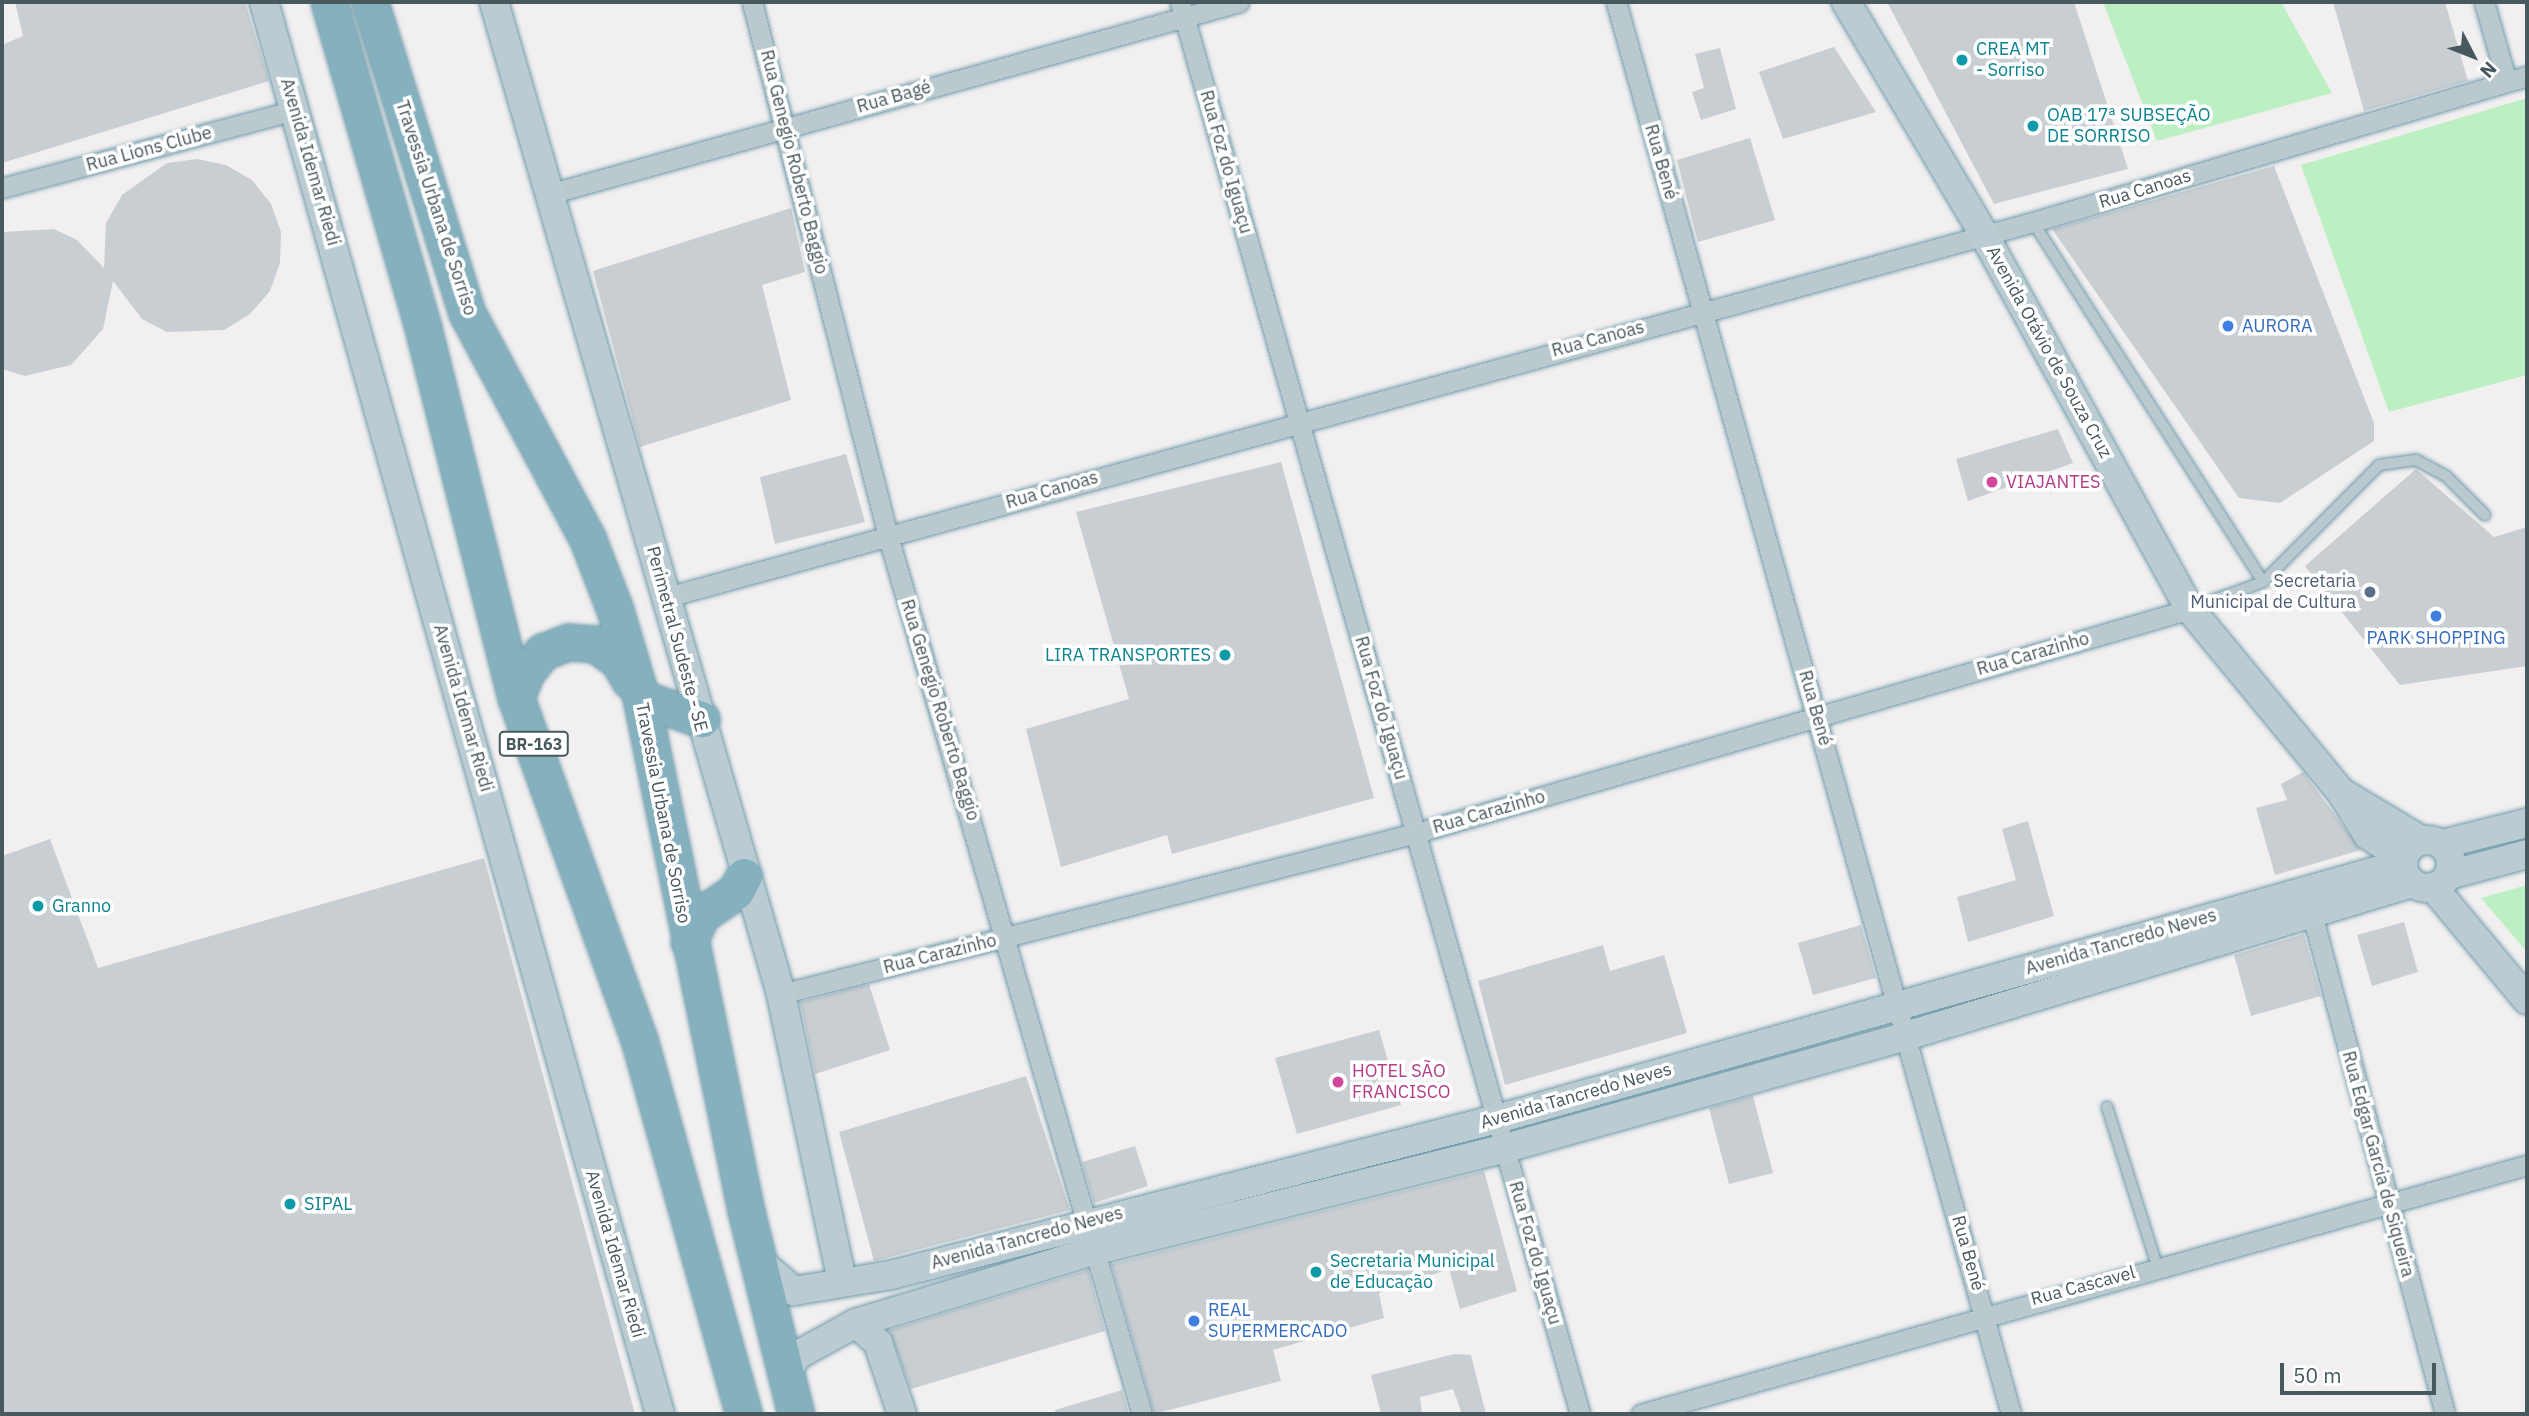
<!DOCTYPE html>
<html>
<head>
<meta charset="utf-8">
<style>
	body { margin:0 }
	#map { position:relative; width:2529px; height:1416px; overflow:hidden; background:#f2eff0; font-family:"IBM Plex Sans",sans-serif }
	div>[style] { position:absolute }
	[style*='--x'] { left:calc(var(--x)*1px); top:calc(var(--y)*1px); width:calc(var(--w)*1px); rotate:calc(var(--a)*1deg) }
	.green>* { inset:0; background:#bcf0c2 }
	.building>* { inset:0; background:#c9ced2 }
	.roads { filter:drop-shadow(0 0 2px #719cab) drop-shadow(0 0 2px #719cab) }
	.lane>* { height:10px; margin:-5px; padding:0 5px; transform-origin:5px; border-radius:5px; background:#bac9cd }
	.street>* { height:19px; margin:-9.5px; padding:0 9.5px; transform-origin:9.5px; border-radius:9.5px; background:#bac9cd }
	.secondary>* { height:28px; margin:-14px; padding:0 14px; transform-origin:14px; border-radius:14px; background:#baccd2 }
	.secondary>.ring { margin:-14px; padding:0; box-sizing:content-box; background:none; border:28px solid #baccd2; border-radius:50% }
	.highway>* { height:35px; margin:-17.5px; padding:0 17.5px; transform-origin:17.5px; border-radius:17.5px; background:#85b1bf }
	.dots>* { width:19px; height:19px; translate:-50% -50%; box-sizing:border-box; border:4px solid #fff; border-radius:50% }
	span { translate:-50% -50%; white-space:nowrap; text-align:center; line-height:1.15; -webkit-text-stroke:7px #fff; paint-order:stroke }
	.shield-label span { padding:2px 5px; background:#fff; border:2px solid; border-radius:5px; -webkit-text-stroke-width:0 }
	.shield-label { font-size:16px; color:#47595d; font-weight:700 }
	.culture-label { font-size:18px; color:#0d838f }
	.left { translate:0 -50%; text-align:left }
	.right { translate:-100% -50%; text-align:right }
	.street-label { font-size:18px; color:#47595d }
	.shop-label { font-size:18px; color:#366cbe }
	.hotel-label { font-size:18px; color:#b23c85 }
	.service-label { font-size:18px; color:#4e5e75 }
	.frame { position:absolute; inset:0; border:4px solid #47595d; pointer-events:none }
	.north { position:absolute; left:2438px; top:21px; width:70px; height:70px; -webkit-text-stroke:5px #fff; paint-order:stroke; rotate:132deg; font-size:19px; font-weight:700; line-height:28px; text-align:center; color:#47595d }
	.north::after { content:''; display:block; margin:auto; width:24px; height:32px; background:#47595d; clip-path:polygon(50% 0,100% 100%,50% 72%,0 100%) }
	.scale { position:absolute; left:2280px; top:1363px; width:156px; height:32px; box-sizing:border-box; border:4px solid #47595d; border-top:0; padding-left:9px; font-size:21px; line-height:24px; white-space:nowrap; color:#47595d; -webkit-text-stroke:5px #fff; paint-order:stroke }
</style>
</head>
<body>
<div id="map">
	<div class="green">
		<i style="clip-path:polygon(2103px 2px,2281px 2px,2332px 93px,2157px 141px)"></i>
		<i style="clip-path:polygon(2527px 98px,2527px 375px,2389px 412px,2301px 165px)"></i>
		<i style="clip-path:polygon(2527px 885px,2527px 952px,2481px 898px)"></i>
	</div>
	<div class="building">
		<i style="clip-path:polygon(15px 2px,245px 2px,269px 81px,2px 163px,2px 45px,23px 36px)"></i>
		<i style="clip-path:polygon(1887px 2px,2074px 2px,2128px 169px,1994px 204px)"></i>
		<i style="clip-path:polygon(2333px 2px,2445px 2px,2468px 81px,2364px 111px)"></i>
		<i style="clip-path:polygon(1834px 47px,1876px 112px,1783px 139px,1759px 72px)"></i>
		<i style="clip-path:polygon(1720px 48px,1736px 109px,1701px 120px,1692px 92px,1704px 88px,1695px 54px)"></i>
		<i style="clip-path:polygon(1750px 138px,1775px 220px,1698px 242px,1677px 160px)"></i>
		<i style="clip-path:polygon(197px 159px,226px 165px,252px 180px,271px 204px,281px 232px,280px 263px,270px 291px,250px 314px,224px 330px,167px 332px,142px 319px,113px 281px,103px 329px,71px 365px,25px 376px,2px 369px,2px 232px,54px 229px,77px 240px,104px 268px,106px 223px,122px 195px,167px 163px)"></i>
		<i style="clip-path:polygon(2274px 166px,2374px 423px,2374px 441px,2280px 503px,2239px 498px,2052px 229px)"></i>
		<i style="clip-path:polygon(791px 208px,805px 272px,762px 285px,791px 400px,640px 447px,593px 271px)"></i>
		<i style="clip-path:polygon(2058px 429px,2073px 463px,1968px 501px,1956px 459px)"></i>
		<i style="clip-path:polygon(846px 454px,865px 522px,775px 544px,760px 477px)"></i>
		<i style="clip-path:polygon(1281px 462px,1374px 798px,1172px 854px,1167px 835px,1061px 867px,1026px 729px,1129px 699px,1076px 512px)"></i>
		<i style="clip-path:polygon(2416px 469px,2494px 537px,2527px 527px,2527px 666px,2400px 685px,2305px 566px)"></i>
		<i style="clip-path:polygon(2303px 772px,2361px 850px,2275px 875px,2256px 808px,2287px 800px,2281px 784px)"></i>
		<i style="clip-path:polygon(2028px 821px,2054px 916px,1968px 942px,1957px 897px,2016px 880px,2002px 829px)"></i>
		<i style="clip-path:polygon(50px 839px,98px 968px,484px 858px,635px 1414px,2px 1414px,2px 856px)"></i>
		<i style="clip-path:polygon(2404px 922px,2418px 972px,2372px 986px,2357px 935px)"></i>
		<i style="clip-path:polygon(1861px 925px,1876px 978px,1813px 995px,1798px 943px)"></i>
		<i style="clip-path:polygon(2304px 934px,2321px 996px,2251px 1016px,2234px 955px)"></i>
		<i style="clip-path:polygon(1603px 945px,1610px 971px,1664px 955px,1687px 1033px,1505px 1085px,1478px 981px)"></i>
		<i style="clip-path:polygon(869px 984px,890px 1050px,815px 1074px,800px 1002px)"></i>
		<i style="clip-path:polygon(1379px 1030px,1401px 1105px,1297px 1134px,1275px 1058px)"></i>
		<i style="clip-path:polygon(1026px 1076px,1070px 1210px,874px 1261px,839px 1132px)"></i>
		<i style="clip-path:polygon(1753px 1096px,1773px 1173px,1729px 1184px,1709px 1108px)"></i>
		<i style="clip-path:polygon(1135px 1146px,1148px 1186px,1094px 1203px,1082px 1162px)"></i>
		<i style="clip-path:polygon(1484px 1171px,1517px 1291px,1460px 1309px,1449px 1269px,1379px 1293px,1384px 1318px,1273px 1350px,1281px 1381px,1154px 1414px,1111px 1264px)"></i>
		<i style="clip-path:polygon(1088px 1270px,1105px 1331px,911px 1389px,889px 1330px)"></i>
		<i style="clip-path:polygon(1454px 1354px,1471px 1355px,1486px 1414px,1462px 1414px,1453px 1389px,1420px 1397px,1422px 1414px,1381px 1414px,1371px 1375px)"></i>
		<i style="clip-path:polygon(1122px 1390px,1129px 1414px,1056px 1414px,1055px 1410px)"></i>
	</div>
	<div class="roads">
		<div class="lane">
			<i style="--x:2033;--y:222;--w:427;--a:57.4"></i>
			<i style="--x:2194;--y:607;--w:73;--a:-19.9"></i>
			<i style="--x:2263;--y:582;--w:165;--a:-45.2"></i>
			<i style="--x:2379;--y:465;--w:37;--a:-8"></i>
			<i style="--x:2416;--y:460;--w:34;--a:28"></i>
			<i style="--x:2446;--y:476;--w:55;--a:45"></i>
			<i style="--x:2107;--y:1107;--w:167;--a:72.5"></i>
		</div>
		<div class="street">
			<i style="--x:752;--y:2;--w:551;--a:75.71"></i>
			<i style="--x:888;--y:536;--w:914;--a:73.87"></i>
			<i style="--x:1180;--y:2;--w:1468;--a:74.18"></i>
			<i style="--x:1616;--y:2;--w:1466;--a:74.37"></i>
			<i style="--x:2484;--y:2;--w:83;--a:74"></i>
			<i style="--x:2;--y:188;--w:304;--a:-14.9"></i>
			<i style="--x:549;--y:194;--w:716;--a:-15.55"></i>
			<i style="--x:667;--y:597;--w:1417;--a:-15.35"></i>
			<i style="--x:2033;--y:222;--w:515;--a:-16.46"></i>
			<i style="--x:2312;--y:914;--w:517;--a:75.1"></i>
			<i style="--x:781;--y:994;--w:655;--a:-14.23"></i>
			<i style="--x:1416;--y:833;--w:806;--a:-16.14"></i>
			<i style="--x:1641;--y:1414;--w:920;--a:-15.7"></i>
		</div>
		<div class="secondary">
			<i style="--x:264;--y:2;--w:1466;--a:74.33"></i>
			<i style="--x:494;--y:2;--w:1033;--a:73.86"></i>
			<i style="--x:781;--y:994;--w:293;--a:78"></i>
			<i style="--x:1846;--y:2;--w:269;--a:59.3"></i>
			<i style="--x:1983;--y:233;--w:429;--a:61.2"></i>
			<i style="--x:2190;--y:609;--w:237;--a:50.5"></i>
			<i style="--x:2341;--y:792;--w:51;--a:57.9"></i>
			<i style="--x:2368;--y:835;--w:42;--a:33.3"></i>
			<i style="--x:2344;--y:794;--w:90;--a:30.9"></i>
			<i class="ring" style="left:2403px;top:840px;width:20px;height:20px"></i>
			<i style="--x:2442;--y:844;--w:88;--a:-13.9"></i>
			<i style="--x:2449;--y:875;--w:81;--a:-15.1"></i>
			<i style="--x:2433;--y:887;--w:147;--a:50.2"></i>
			<i style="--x:757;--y:1259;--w:49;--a:40.9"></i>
			<i style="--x:794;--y:1291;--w:98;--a:-9.4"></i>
			<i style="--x:891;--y:1275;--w:626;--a:-14.44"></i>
			<i style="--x:1497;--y:1119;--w:939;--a:-15.75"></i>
			<i style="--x:856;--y:1323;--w:30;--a:42"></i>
			<i style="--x:878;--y:1343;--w:75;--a:71.3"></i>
			<i style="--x:785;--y:1377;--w:24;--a:-62"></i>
			<i style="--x:796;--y:1356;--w:68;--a:-28.8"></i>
			<i style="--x:856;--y:1323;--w:248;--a:-16.9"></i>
			<i style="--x:1093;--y:1251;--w:426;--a:-14"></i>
			<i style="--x:1506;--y:1148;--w:415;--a:-15.6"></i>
			<i style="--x:1906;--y:1036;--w:529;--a:-16.82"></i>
		</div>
		<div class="highway">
			<i style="--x:329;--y:2;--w:339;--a:73.9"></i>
			<i style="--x:423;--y:328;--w:382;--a:75.9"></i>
			<i style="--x:516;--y:698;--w:363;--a:70.2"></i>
			<i style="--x:639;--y:1039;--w:389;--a:74.4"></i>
			<i style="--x:370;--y:2;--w:326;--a:72.7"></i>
			<i style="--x:467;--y:313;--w:257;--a:61.9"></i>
			<i style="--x:588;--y:540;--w:75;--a:68.9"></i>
			<i style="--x:615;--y:610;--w:92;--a:73.5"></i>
			<i style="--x:641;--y:698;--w:524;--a:78.43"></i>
			<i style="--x:746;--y:1211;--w:209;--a:76.2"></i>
			<i style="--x:516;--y:698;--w:26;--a:-69"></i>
			<i style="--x:525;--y:674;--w:28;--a:-52"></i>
			<i style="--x:542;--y:652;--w:28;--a:-21"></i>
			<i style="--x:568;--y:642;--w:27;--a:4"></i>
			<i style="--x:595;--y:644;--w:28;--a:35"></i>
			<i style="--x:618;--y:660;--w:24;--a:60"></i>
			<i style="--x:641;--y:698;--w:64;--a:19.3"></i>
			<i style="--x:689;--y:942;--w:30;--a:-66"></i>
			<i style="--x:701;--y:915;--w:42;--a:-34.4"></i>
			<i style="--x:736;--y:891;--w:17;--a:-62"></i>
		</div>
	</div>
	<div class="dots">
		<i style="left:1962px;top:60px;background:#0f9aa8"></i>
		<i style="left:2033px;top:126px;background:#0f9aa8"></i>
		<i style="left:2228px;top:326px;background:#3f7fe0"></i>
		<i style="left:1992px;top:482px;background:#d1479c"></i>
		<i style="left:2370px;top:592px;background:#5c6f8a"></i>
		<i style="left:2436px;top:616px;background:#3f7fe0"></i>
		<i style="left:1225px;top:655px;background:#0f9aa8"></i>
		<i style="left:38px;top:906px;background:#0f9aa8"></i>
		<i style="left:1338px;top:1082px;background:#d1479c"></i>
		<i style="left:290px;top:1204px;background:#0f9aa8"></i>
		<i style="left:1316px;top:1272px;background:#0f9aa8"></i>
		<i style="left:1194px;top:1321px;background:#3f7fe0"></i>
	</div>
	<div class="shield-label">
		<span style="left:534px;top:744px">BR-163</span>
	</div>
	<div class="culture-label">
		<span class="left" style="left:1976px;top:60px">CREA MT<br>- Sorriso</span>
		<span class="left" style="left:2047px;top:126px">OAB 17ª SUBSEÇÃO<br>DE SORRISO</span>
		<span class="right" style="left:1211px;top:655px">LIRA TRANSPORTES</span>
		<span class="left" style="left:52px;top:906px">Granno</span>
		<span class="left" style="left:304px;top:1204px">SIPAL</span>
		<span class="left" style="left:1330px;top:1272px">Secretaria Municipal<br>de Educação</span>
	</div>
	<div class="street-label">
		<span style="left:894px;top:97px;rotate:-16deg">Rua Bagé</span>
		<span style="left:149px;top:149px;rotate:-15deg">Rua Lions Clube</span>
		<span style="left:310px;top:162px;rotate:74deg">Avenida Idemar Riedi</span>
		<span style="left:794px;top:162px;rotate:76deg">Rua Genegio Roberto Baggio</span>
		<span style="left:1226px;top:162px;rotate:74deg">Rua Foz do Iguaçu</span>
		<span style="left:1661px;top:162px;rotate:74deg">Rua Bené</span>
		<span style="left:2145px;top:189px;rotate:-17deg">Rua Canoas</span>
		<span style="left:436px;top:208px;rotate:72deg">Travessia Urbana de Sorriso</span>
		<span style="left:1598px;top:339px;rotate:-15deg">Rua Canoas</span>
		<span style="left:2049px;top:352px;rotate:61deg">Avenida Otávio de Souza Cruz</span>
		<span style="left:1052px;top:490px;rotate:-16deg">Rua Canoas</span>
		<span style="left:677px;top:639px;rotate:75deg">Perimetral Sudeste - SE</span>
		<span style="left:2033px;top:654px;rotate:-16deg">Rua Carazinho</span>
		<span style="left:463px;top:708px;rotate:74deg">Avenida Idemar Riedi</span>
		<span style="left:1381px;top:708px;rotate:74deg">Rua Foz do Iguaçu</span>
		<span style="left:1815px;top:708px;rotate:74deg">Rua Bené</span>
		<span style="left:940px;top:710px;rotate:73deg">Rua Genegio Roberto Baggio</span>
		<span style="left:1489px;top:812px;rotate:-16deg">Rua Carazinho</span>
		<span style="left:663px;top:813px;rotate:79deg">Travessia Urbana de Sorriso</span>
		<span style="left:2121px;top:942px;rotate:-16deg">Avenida Tancredo Neves</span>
		<span style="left:940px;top:954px;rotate:-14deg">Rua Carazinho</span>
		<span style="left:1576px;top:1096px;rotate:-16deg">Avenida Tancredo Neves</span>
		<span style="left:2378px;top:1164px;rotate:75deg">Rua Edgar Garcia de Siqueira</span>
		<span style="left:1027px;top:1238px;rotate:-15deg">Avenida Tancredo Neves</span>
		<span style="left:1535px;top:1253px;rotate:74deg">Rua Foz do Iguaçu</span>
		<span style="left:1968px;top:1253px;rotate:74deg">Rua Bené</span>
		<span style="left:615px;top:1254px;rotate:74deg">Avenida Idemar Riedi</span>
		<span style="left:2083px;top:1286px;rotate:-15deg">Rua Cascavel</span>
	</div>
	<div class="shop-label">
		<span class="left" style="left:2242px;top:326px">AURORA</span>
		<span style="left:2436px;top:638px">PARK SHOPPING</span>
		<span class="left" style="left:1208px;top:1321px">REAL<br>SUPERMERCADO</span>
	</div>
	<div class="hotel-label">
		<span class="left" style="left:2006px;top:482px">VIAJANTES</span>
		<span class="left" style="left:1352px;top:1082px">HOTEL SÃO<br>FRANCISCO</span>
	</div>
	<div class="service-label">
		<span class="right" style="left:2356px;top:592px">Secretaria<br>Municipal de Cultura</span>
	</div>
	<div class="frame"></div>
	<div class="north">N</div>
	<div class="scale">50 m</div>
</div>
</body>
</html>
